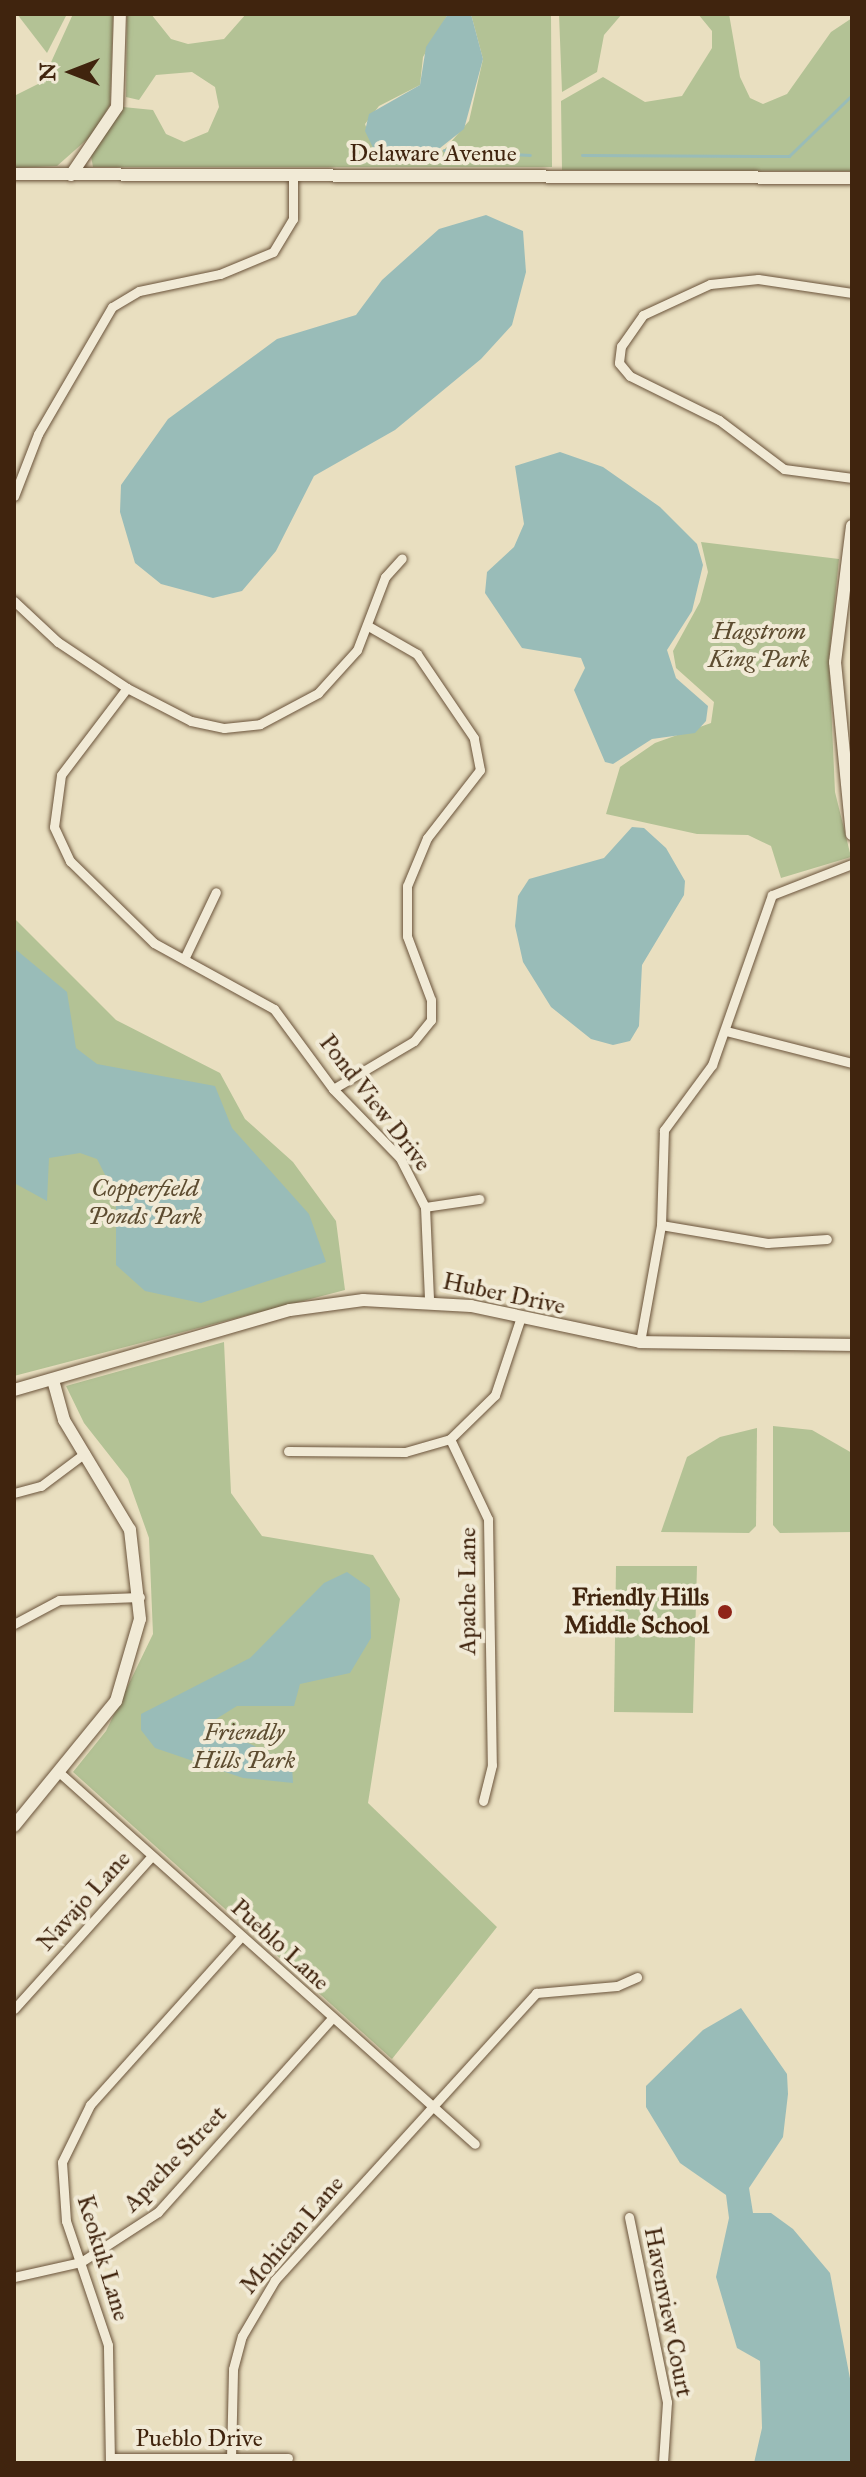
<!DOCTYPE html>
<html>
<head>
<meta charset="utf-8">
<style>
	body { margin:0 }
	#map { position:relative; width:866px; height:2477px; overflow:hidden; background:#e9dfc0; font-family:"IM FELL Great Primer",serif }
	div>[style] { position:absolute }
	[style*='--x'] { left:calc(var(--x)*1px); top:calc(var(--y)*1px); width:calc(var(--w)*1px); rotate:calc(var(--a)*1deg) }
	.green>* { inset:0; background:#b3c295 }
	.water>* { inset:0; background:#99bcb8 }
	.stream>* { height:3px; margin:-1.5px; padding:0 1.5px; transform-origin:1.5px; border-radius:1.5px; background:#99bcb8 }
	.roads { filter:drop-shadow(0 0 2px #6a533a) drop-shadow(0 0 2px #6a533a) }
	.street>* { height:9px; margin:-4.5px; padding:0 4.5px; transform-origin:4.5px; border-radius:4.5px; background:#f1ead6 }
	.secondary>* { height:12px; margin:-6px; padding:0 6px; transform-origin:6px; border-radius:6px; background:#f1ead6 }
	.dots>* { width:22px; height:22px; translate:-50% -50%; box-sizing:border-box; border:4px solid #f1ead6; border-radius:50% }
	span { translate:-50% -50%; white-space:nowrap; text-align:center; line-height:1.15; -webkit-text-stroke:8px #f1ead6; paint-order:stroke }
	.street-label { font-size:24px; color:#40240e }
	.park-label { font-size:24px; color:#5d4c30; font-style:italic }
	.poi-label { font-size:24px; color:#40240e; font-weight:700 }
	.right { translate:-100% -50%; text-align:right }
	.frame { position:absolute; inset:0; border:16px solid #40240e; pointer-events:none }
	.north { position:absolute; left:32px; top:32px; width:80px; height:80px; -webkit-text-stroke:6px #f1ead6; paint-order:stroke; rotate:270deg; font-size:22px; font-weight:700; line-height:32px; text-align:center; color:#40240e }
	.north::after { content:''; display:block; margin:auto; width:28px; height:36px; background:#40240e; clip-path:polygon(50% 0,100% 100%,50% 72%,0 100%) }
</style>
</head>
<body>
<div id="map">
	<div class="green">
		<i style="clip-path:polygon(17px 14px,67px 14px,47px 53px)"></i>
		<i style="clip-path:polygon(73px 14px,113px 14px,110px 105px,92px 135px,57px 166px,14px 168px,14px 96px,42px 82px)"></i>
		<i style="clip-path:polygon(127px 14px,151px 14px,171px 39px,188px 44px,224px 39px,246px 14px,448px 14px,423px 57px,420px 85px,379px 106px,365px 124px,375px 152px,414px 158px,444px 150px,469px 121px,483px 59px,471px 14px,551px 14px,552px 167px,93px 167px,91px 156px,123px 107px,153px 110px,166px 134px,184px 142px,208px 132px,219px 107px,215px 87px,192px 72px,156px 75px,139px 100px,126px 97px)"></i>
		<i style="clip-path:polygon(559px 14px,622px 14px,604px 35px,597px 72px,562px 92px)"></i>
		<i style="clip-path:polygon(698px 14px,729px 14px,740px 77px,750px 98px,763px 104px,787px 94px,831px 32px,852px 18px,852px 171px,562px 170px,561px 101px,603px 77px,645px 102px,682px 96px,712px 48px,712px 31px)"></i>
		<i style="clip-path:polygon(701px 542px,839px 559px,829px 658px,835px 792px,851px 857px,781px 878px,771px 846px,748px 835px,697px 834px,606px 814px,620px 767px,655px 743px,711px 723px,714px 702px,676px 668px,673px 651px,700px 602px,708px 572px)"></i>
		<i style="clip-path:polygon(14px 918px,116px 1020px,220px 1073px,245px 1119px,293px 1162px,336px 1221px,345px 1290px,14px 1376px)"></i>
		<i style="clip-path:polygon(224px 1342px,231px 1493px,262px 1536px,373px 1555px,400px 1599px,368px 1803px,497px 1927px,392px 2059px,73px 1772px,106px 1731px,153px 1634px,149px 1538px,128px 1479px,84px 1423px,66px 1386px)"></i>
		<i style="clip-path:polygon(773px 1426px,812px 1430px,852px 1453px,852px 1532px,780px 1533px,773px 1525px)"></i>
		<i style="clip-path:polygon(757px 1428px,756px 1526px,749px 1533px,661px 1532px,687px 1457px,720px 1437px)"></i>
		<i style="clip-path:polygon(616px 1566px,697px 1566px,693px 1713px,614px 1712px)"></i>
	</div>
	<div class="water">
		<i style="clip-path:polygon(471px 14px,483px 59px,464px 129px,430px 156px,375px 152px,365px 131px,369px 114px,420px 85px,426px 47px,448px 14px)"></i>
		<i style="clip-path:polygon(486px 215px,523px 231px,526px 272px,512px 325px,481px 359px,395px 430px,314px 476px,276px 551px,242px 591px,213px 598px,161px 584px,135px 563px,120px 512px,121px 485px,168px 419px,277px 339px,356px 315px,382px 280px,439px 229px)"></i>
		<i style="clip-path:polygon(560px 452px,603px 467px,660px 507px,697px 544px,703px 565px,692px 611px,667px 650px,676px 678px,708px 706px,706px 721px,695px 733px,652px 739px,613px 764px,605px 762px,574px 690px,585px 668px,581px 658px,522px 648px,485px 593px,487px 572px,514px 547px,524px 524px,515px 466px)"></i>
		<i style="clip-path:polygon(632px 827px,644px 828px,666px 848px,685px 881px,684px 895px,642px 965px,639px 1026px,630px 1041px,613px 1045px,591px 1039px,551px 1007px,523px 962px,515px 926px,518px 896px,529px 879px,604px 858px)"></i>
		<i style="clip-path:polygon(14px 948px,67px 992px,76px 1048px,97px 1064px,215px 1086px,232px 1128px,309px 1214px,326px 1262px,201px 1303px,145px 1291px,116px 1265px,116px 1196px,97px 1159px,80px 1153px,49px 1158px,47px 1201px,16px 1184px)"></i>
		<i style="clip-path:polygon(347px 1572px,370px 1588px,371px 1638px,350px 1673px,300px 1684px,294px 1706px,237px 1706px,208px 1724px,292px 1764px,293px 1783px,243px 1778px,155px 1748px,141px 1730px,141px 1714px,250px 1658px,324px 1583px)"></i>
		<i style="clip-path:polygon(741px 2008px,787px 2074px,788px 2094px,783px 2137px,749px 2188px,753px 2213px,771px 2213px,793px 2229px,830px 2273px,852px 2389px,852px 2463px,754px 2463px,762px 2428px,760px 2361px,737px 2348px,716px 2277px,729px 2218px,726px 2195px,680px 2163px,646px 2107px,646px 2086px,703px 2030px)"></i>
	</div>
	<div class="stream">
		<i style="--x:444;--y:150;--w:86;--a:3.3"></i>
		<i style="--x:582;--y:155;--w:207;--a:0.3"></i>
		<i style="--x:789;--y:156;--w:88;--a:-44.1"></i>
	</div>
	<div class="roads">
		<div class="street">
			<i style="--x:852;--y:293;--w:95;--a:-171.5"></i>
			<i style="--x:758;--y:279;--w:48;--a:174.1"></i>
			<i style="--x:710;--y:284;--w:74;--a:155.2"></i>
			<i style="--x:643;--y:315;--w:38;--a:125"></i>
			<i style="--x:621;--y:346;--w:17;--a:97"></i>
			<i style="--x:619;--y:363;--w:17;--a:50"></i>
			<i style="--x:630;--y:376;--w:99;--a:26.3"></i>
			<i style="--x:719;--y:420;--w:81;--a:37"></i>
			<i style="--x:784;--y:469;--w:69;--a:7.5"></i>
			<i style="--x:14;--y:496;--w:66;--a:-68.8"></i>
			<i style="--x:38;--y:434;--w:147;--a:-59.8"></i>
			<i style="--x:112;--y:307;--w:31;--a:-31"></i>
			<i style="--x:139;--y:291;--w:83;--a:-11.9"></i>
			<i style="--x:220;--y:274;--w:57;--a:-22.5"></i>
			<i style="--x:273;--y:252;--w:39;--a:-59"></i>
			<i style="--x:293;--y:219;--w:44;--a:-90"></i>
			<i style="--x:14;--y:601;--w:60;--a:43"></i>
			<i style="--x:58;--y:642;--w:83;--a:33.7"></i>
			<i style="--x:127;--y:688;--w:72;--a:27.3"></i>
			<i style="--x:191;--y:721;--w:34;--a:12"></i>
			<i style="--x:224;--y:728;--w:36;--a:-6"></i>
			<i style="--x:260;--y:724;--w:66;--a:-28.1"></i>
			<i style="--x:318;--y:693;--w:58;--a:-47.8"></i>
			<i style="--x:357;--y:650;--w:78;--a:-69"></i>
			<i style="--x:385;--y:577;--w:25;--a:-48"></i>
			<i style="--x:127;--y:688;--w:109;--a:127.2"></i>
			<i style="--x:61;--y:775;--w:52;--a:97.7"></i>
			<i style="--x:54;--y:827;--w:38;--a:65"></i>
			<i style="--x:70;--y:861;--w:117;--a:44.3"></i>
			<i style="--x:154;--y:943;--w:137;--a:28.8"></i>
			<i style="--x:274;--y:1009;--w:99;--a:53.6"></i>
			<i style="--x:333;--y:1089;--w:96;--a:45.8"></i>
			<i style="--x:400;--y:1158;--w:55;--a:63"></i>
			<i style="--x:425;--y:1207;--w:93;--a:87.5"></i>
			<i style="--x:184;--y:959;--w:74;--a:-64.5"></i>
			<i style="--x:726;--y:1031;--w:130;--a:14.3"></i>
			<i style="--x:333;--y:1089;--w:94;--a:-30.7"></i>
			<i style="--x:414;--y:1041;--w:27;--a:-51"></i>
			<i style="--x:431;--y:1020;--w:20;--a:-90"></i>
			<i style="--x:431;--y:1000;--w:68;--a:-110.6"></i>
			<i style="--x:407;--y:936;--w:50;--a:-90"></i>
			<i style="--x:407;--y:886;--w:52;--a:-67.4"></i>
			<i style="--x:427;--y:838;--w:86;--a:-52.1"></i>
			<i style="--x:480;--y:770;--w:33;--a:-101"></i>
			<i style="--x:474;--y:738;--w:102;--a:-124.2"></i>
			<i style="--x:417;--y:654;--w:54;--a:-150.1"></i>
			<i style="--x:425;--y:1207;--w:55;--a:-8.4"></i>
			<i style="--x:661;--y:1225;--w:108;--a:9.6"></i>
			<i style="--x:767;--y:1243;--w:60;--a:-3.8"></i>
			<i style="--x:640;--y:1342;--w:119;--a:-79.8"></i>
			<i style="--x:661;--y:1225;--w:95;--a:-88.2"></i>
			<i style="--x:664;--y:1130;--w:81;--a:-53.6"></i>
			<i style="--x:712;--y:1065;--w:180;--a:-70.6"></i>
			<i style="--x:772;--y:895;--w:86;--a:-21.2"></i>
			<i style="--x:450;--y:1439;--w:89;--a:64.6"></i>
			<i style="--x:488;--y:1519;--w:246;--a:89.1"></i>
			<i style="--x:492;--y:1765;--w:37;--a:104"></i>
			<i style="--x:288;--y:1451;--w:117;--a:0.5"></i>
			<i style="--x:405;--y:1452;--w:47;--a:-16.1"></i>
			<i style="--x:450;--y:1439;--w:63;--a:-44.4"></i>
			<i style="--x:495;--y:1395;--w:82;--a:-71.6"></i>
			<i style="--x:14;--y:1493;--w:28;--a:-15"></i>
			<i style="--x:41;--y:1486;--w:55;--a:-36.9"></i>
			<i style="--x:14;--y:1624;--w:51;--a:-28.1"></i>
			<i style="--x:59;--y:1600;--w:81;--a:-2.1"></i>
			<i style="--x:61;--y:1774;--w:555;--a:41.79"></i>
			<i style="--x:14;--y:2009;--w:206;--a:-48"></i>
			<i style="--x:629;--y:2217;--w:189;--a:78.4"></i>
			<i style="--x:667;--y:2402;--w:61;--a:93.8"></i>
			<i style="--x:14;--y:2277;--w:69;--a:-12.6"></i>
			<i style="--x:81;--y:2262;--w:92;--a:-33"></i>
			<i style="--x:158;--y:2212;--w:261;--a:-48.1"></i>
			<i style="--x:110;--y:2458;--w:178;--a:0"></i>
			<i style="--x:231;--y:2459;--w:90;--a:-88.7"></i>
			<i style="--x:233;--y:2369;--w:34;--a:-75"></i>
			<i style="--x:242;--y:2336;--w:65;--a:-59.5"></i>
			<i style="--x:275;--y:2280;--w:388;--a:-47.7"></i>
			<i style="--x:536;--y:1993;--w:81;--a:-4.9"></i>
			<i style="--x:617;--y:1986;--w:22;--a:-24"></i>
			<i style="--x:110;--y:2463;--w:118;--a:-91"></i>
			<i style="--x:108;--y:2345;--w:131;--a:-108.7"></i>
			<i style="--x:66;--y:2221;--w:59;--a:-93.9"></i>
			<i style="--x:62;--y:2162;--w:64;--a:-63.8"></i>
			<i style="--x:90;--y:2105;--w:226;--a:-48.1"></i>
		</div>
		<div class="secondary">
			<i style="--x:14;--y:174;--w:838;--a:0.27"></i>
			<i style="--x:71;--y:175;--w:82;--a:-55.9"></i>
			<i style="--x:117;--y:107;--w:93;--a:-88.2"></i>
			<i style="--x:852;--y:526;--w:137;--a:97.1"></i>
			<i style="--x:835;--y:662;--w:173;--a:84.4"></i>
			<i style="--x:14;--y:1390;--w:287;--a:-16.2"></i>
			<i style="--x:290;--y:1310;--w:74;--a:-7.8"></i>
			<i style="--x:363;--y:1300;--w:108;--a:3.2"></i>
			<i style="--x:471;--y:1306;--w:173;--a:12"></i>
			<i style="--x:640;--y:1342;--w:212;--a:0.8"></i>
			<i style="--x:14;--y:1826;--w:161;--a:-50.8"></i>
			<i style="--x:116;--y:1701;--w:85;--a:-73.7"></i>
			<i style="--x:140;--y:1619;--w:90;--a:-96.4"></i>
			<i style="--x:130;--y:1530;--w:128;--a:-121"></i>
			<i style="--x:64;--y:1420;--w:41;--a:-105.4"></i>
		</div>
	</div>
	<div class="dots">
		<i style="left:725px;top:1612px;background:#8f2418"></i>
	</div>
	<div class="street-label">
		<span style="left:433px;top:154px">Delaware Avenue</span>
		<span style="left:375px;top:1103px;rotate:52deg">Pond View Drive</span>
		<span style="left:504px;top:1294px;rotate:12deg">Huber Drive</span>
		<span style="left:468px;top:1591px;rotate:-90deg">Apache Lane</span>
		<span style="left:84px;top:1901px;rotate:-48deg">Navajo Lane</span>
		<span style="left:280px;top:1945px;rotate:42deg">Pueblo Lane</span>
		<span style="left:175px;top:2159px;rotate:-46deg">Apache Street</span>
		<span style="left:292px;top:2235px;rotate:-50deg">Mohican Lane</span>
		<span style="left:103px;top:2258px;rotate:73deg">Keokuk Lane</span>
		<span style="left:668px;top:2312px;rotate:79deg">Havenview Court</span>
		<span style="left:199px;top:2439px">Pueblo Drive</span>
	</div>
	<div class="park-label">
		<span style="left:759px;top:646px">Hagstrom<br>King Park</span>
		<span style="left:145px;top:1203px">Copperfield<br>Ponds Park</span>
		<span style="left:244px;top:1747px">Friendly<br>Hills Park</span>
	</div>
	<div class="poi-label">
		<span class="right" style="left:709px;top:1612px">Friendly Hills<br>Middle School</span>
	</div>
	<div class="frame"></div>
	<div class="north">N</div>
</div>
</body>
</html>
